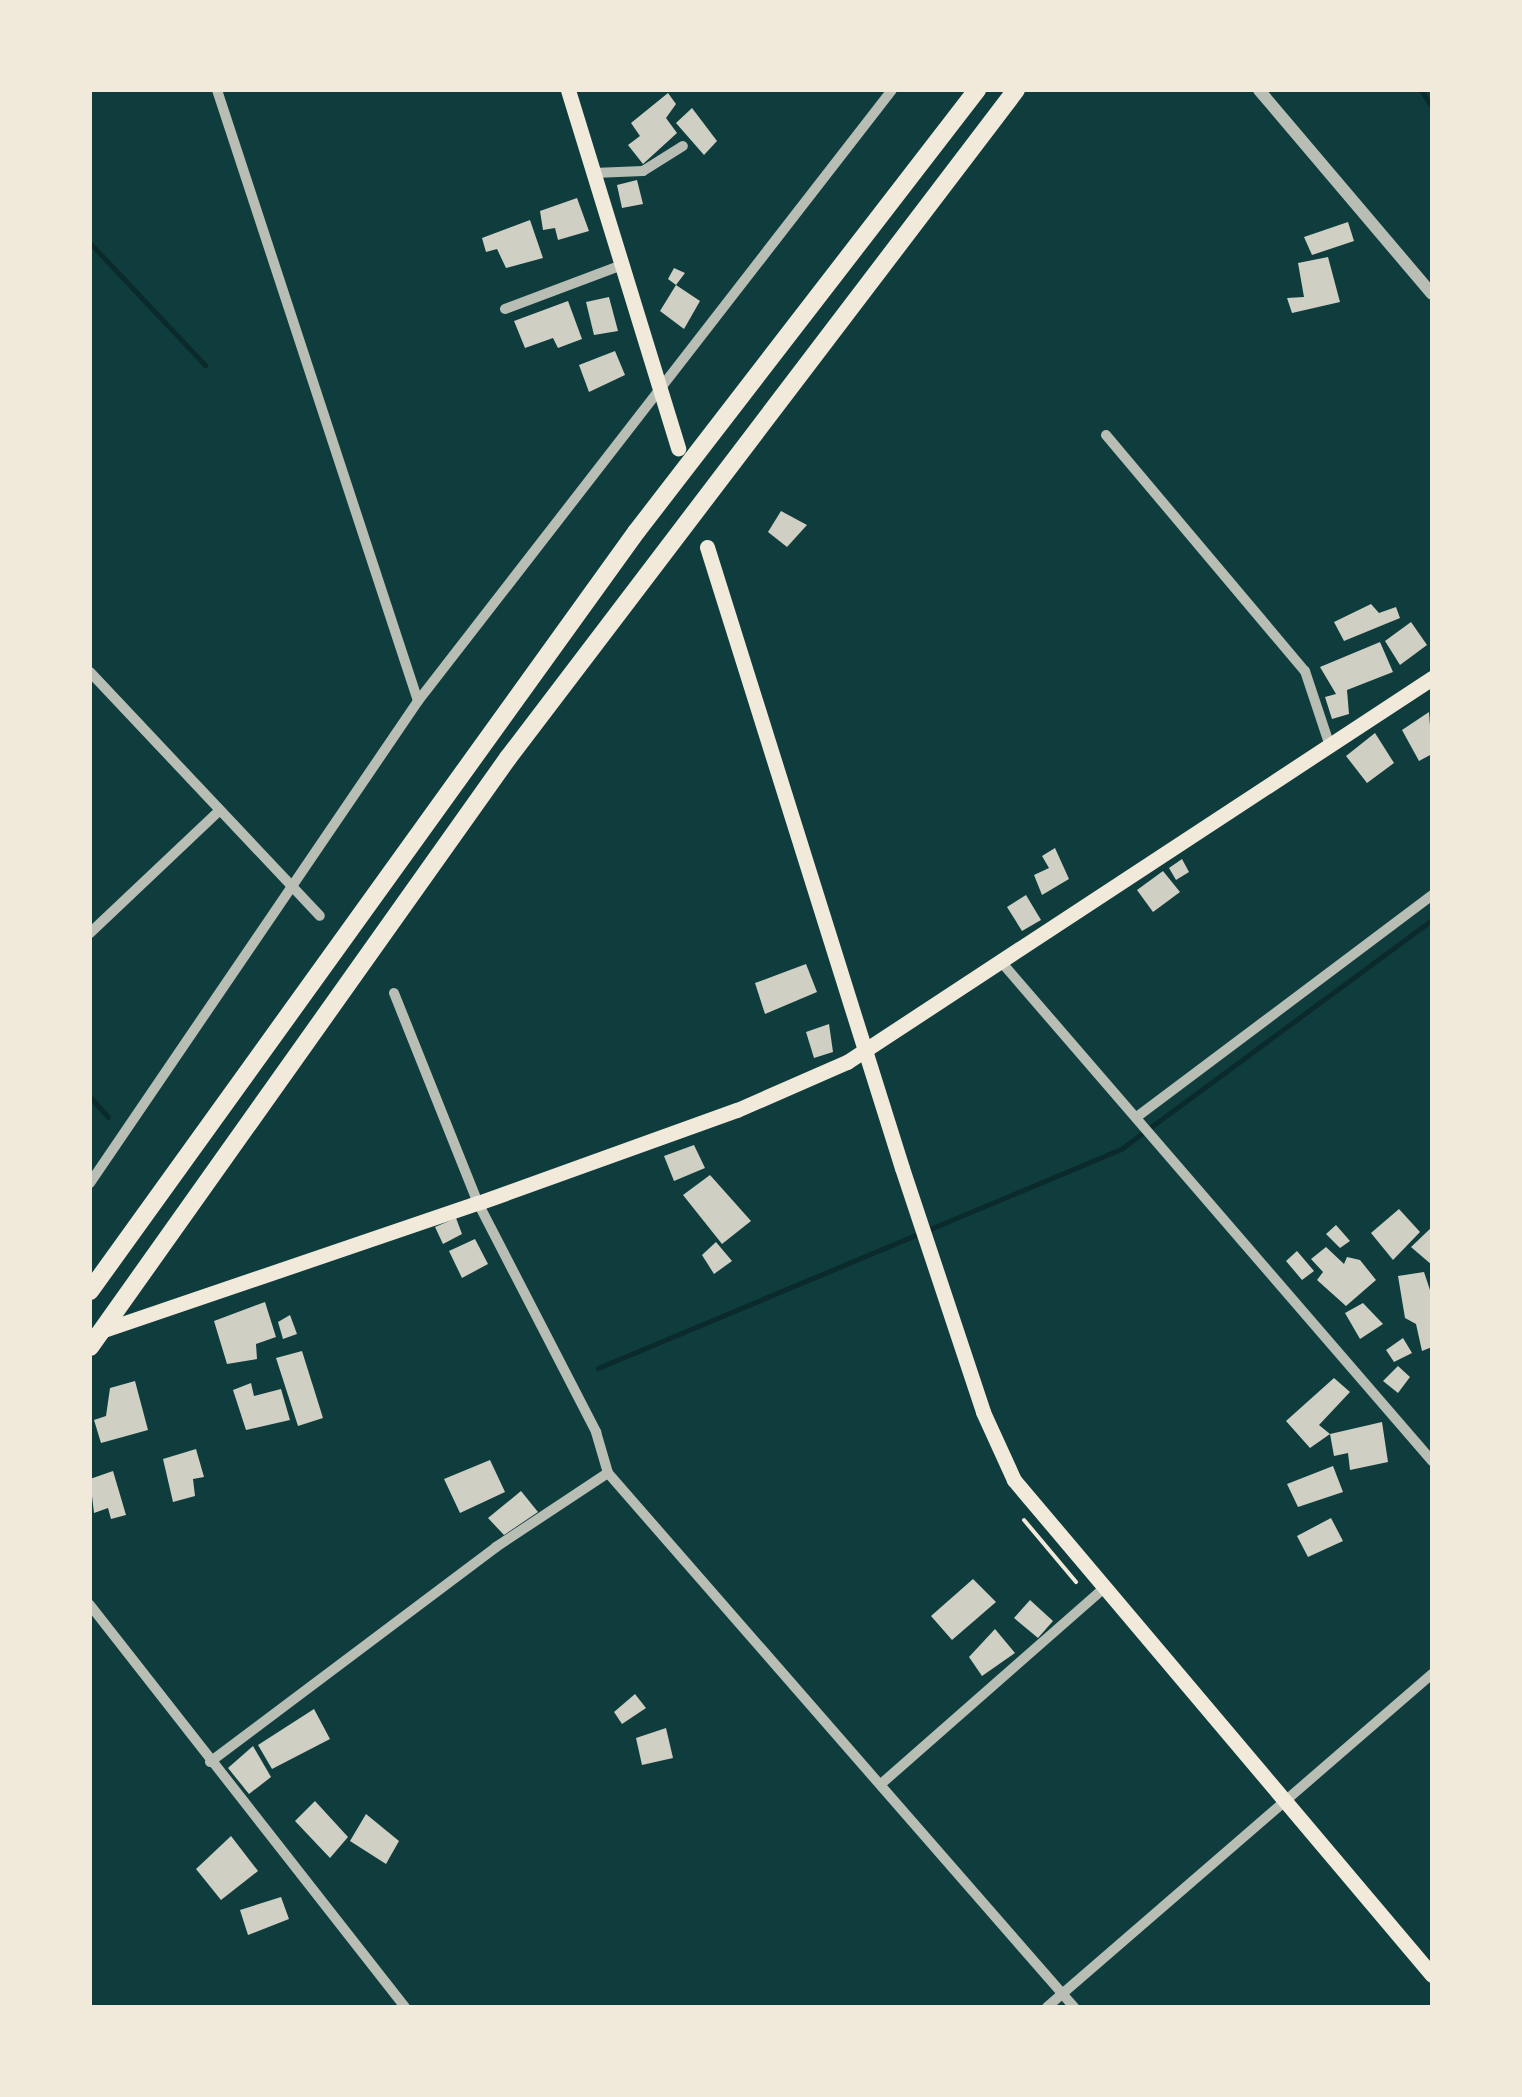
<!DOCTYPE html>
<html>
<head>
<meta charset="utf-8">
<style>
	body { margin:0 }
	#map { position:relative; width:1522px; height:2097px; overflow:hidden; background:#0f3d3e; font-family:"Fira Sans Condensed",sans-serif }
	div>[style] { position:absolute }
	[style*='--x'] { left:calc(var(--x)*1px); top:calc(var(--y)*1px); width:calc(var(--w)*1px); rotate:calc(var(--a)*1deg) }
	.stream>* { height:5px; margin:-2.5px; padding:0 2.5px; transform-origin:2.5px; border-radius:2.5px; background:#0a2a2b }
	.building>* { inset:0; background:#cfcfc3 }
	.path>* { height:4px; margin:-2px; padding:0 2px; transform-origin:2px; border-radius:2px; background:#f1e9da }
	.minor>* { height:10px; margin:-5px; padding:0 5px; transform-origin:5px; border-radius:5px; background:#b8beb3 }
	.tertiary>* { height:12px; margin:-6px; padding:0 6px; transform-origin:6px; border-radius:6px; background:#b8beb3 }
	.secondary>* { height:15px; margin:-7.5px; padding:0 7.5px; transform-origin:7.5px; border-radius:7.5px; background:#f1e9da }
	.motorway>* { height:18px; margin:-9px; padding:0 9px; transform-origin:9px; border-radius:9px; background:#f1e9da }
	span { translate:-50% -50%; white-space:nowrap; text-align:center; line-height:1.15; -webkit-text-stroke:10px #f1e9da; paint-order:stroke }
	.frame { position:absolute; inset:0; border:92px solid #f1e9da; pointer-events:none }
</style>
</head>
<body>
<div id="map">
	<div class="stream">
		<i style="--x:1421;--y:90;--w:20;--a:57"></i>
		<i style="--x:90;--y:243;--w:168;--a:46.7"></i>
		<i style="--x:90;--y:1097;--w:27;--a:48"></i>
		<i style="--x:598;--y:1368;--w:567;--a:-22.72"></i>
		<i style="--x:1121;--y:1149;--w:386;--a:-36.4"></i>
	</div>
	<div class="building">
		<i style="clip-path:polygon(668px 93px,676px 104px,666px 118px,677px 133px,643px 164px,628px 145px,640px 136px,631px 123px)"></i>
		<i style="clip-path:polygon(692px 108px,717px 141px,704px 155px,676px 123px)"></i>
		<i style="clip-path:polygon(637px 180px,643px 204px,622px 208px,617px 185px)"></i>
		<i style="clip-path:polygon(577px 198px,589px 231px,558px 240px,555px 228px,543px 230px,540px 211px)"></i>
		<i style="clip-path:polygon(530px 220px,543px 258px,506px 268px,497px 249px,486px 252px,482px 238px)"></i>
		<i style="clip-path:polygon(1348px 222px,1354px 241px,1312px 255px,1304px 237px)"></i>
		<i style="clip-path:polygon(1328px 257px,1340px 302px,1292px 313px,1287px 298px,1304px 297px,1298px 263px)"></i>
		<i style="clip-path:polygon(674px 268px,685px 273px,676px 285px,668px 279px)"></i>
		<i style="clip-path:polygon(676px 285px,700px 301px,684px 329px,660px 311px)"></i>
		<i style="clip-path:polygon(609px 297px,618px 331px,594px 335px,586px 302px)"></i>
		<i style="clip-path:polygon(568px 301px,582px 339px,558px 348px,553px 338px,525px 348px,514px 321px)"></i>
		<i style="clip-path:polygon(615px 351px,625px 375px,589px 392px,579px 365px)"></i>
		<i style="clip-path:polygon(781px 511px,807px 525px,787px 547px,768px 532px)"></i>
		<i style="clip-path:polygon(1371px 604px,1379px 613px,1396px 607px,1400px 618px,1344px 641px,1334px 622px)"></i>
		<i style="clip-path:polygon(1411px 622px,1427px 645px,1400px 665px,1385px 641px)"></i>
		<i style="clip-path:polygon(1380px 642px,1393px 672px,1347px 690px,1349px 714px,1332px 719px,1325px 697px,1336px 694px,1320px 667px)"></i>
		<i style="clip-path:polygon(1429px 712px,1432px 754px,1419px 761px,1402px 730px)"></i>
		<i style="clip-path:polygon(1375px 733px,1394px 763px,1367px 783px,1346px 756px)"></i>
		<i style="clip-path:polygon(1055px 848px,1069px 879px,1042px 895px,1034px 875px,1049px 868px,1042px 856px)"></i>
		<i style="clip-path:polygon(1182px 859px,1189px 872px,1176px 880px,1169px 868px)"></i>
		<i style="clip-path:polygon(1163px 871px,1180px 892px,1153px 912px,1137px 890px)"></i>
		<i style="clip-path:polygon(1026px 895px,1041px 920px,1022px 931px,1007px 907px)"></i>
		<i style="clip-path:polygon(806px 964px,817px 992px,765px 1014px,755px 983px)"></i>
		<i style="clip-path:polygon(829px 1024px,833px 1052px,814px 1058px,806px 1032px)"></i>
		<i style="clip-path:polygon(694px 1145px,705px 1168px,674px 1181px,664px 1156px)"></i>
		<i style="clip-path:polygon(710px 1175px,751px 1221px,722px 1244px,683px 1195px)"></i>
		<i style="clip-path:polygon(1399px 1209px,1420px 1232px,1393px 1260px,1371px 1233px)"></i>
		<i style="clip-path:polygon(456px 1218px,462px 1234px,443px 1244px,435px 1227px)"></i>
		<i style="clip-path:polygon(1336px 1225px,1350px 1241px,1340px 1248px,1326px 1234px)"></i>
		<i style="clip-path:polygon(1432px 1227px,1432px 1265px,1411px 1247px)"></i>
		<i style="clip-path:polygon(475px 1239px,488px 1264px,462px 1278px,449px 1251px)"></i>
		<i style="clip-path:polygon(716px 1242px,732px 1261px,714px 1274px,702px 1255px)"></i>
		<i style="clip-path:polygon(1326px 1247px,1344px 1264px,1347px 1257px,1360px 1260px,1376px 1280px,1346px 1306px,1317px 1280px,1323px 1272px,1311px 1259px)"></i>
		<i style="clip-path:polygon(1297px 1251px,1314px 1271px,1302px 1280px,1286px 1261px)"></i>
		<i style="clip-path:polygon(1424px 1272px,1432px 1296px,1432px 1347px,1422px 1351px,1416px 1324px,1405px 1318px,1398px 1276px)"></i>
		<i style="clip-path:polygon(265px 1302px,276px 1337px,256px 1344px,257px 1359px,227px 1364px,214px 1321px)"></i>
		<i style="clip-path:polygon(1363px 1303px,1383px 1324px,1360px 1339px,1345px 1313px)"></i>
		<i style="clip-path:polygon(290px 1315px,297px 1334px,283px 1339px,278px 1322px)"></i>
		<i style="clip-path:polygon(1403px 1338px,1412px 1353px,1394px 1362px,1386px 1350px)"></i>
		<i style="clip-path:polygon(302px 1351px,323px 1418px,298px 1426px,276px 1358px)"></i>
		<i style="clip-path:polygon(1398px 1366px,1410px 1377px,1398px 1393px,1383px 1381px)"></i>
		<i style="clip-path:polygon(1334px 1378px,1350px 1392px,1319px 1425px,1330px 1434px,1310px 1448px,1286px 1421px)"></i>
		<i style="clip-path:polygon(135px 1381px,148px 1430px,101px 1443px,94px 1420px,106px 1416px,110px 1388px)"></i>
		<i style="clip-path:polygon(251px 1383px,254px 1396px,281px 1389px,290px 1420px,246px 1430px,233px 1390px)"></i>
		<i style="clip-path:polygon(1382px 1422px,1388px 1462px,1350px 1470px,1348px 1453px,1334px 1456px,1330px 1434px)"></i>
		<i style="clip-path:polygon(196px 1449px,204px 1477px,193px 1479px,195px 1496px,173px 1502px,163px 1459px)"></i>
		<i style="clip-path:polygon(490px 1460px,505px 1492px,460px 1513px,444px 1479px)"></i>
		<i style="clip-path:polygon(1333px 1466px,1343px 1492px,1298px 1507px,1287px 1484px)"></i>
		<i style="clip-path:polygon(113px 1471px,126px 1515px,111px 1519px,108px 1508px,94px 1513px,90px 1479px)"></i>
		<i style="clip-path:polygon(521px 1491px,538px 1512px,504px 1535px,488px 1518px)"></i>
		<i style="clip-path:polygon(1331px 1518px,1343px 1541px,1308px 1557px,1297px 1536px)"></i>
		<i style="clip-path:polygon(973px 1579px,996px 1602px,952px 1640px,931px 1616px)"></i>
		<i style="clip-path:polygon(1030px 1600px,1053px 1621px,1038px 1638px,1014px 1618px)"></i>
		<i style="clip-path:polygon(995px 1629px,1015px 1653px,982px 1676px,969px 1657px)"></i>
		<i style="clip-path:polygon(635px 1694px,646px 1708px,622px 1724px,614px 1712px)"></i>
		<i style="clip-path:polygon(314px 1709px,330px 1739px,272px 1769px,258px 1745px)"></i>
		<i style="clip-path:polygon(666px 1728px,673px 1758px,642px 1765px,636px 1738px)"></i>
		<i style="clip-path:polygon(253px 1746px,271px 1777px,249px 1794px,228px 1768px)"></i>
		<i style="clip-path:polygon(315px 1801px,348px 1837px,330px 1858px,295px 1821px)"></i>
		<i style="clip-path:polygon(366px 1814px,399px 1841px,386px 1864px,350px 1841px)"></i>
		<i style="clip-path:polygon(231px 1836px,258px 1871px,221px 1900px,196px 1869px)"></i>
		<i style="clip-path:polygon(281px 1897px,289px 1919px,248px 1935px,240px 1910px)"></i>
	</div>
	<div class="path">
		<i style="--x:1024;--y:1520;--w:81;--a:50"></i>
	</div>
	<div class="minor">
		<i style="--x:217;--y:90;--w:643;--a:71.79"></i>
		<i style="--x:594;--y:173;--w:49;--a:-2.3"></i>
		<i style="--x:643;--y:171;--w:47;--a:-32"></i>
		<i style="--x:505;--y:309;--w:125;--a:-20.6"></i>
		<i style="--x:1106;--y:435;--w:309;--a:49.9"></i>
		<i style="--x:1305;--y:671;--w:79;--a:71.6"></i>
		<i style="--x:90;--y:672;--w:335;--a:46.7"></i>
		<i style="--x:90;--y:933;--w:178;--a:-43.4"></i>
		<i style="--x:1003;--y:964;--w:657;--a:49.2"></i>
		<i style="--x:394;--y:993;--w:226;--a:68.2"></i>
		<i style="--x:478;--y:1203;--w:258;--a:62.7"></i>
		<i style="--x:596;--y:1432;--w:43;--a:73.7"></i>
		<i style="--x:608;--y:1473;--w:709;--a:48.89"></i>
		<i style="--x:1138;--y:1116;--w:368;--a:-36.9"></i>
		<i style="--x:90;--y:1183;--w:583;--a:-55.76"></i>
		<i style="--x:418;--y:701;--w:773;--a:-52.2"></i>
		<i style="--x:90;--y:1605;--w:511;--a:51.92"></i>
		<i style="--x:210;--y:1762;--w:358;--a:-36.9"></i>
		<i style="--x:496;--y:1547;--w:134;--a:-33.5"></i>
		<i style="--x:881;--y:1784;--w:294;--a:-41.3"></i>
		<i style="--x:1047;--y:2007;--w:509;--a:-40.86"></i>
	</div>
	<div class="tertiary">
		<i style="--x:1259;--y:90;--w:267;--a:49.7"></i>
	</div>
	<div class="secondary">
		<i style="--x:568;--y:90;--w:375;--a:72.9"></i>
		<i style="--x:707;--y:547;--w:651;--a:72.57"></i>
		<i style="--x:902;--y:1168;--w:257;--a:71.6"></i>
		<i style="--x:983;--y:1412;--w:75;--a:65.5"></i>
		<i style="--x:1014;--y:1480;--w:648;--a:49.82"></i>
		<i style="--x:98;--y:1332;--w:401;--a:-18.8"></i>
		<i style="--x:478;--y:1203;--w:275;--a:-19.8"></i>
		<i style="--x:737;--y:1110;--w:120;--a:-23.6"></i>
		<i style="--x:847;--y:1062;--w:700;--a:-33.28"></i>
	</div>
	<div class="motorway">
		<i style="--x:90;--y:1291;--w:936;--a:-54.26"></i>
		<i style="--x:637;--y:531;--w:557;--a:-52.37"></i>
		<i style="--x:90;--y:1347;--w:722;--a:-54.64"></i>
		<i style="--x:508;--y:758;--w:839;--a:-52.75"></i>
	</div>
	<div class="frame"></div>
</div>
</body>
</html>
